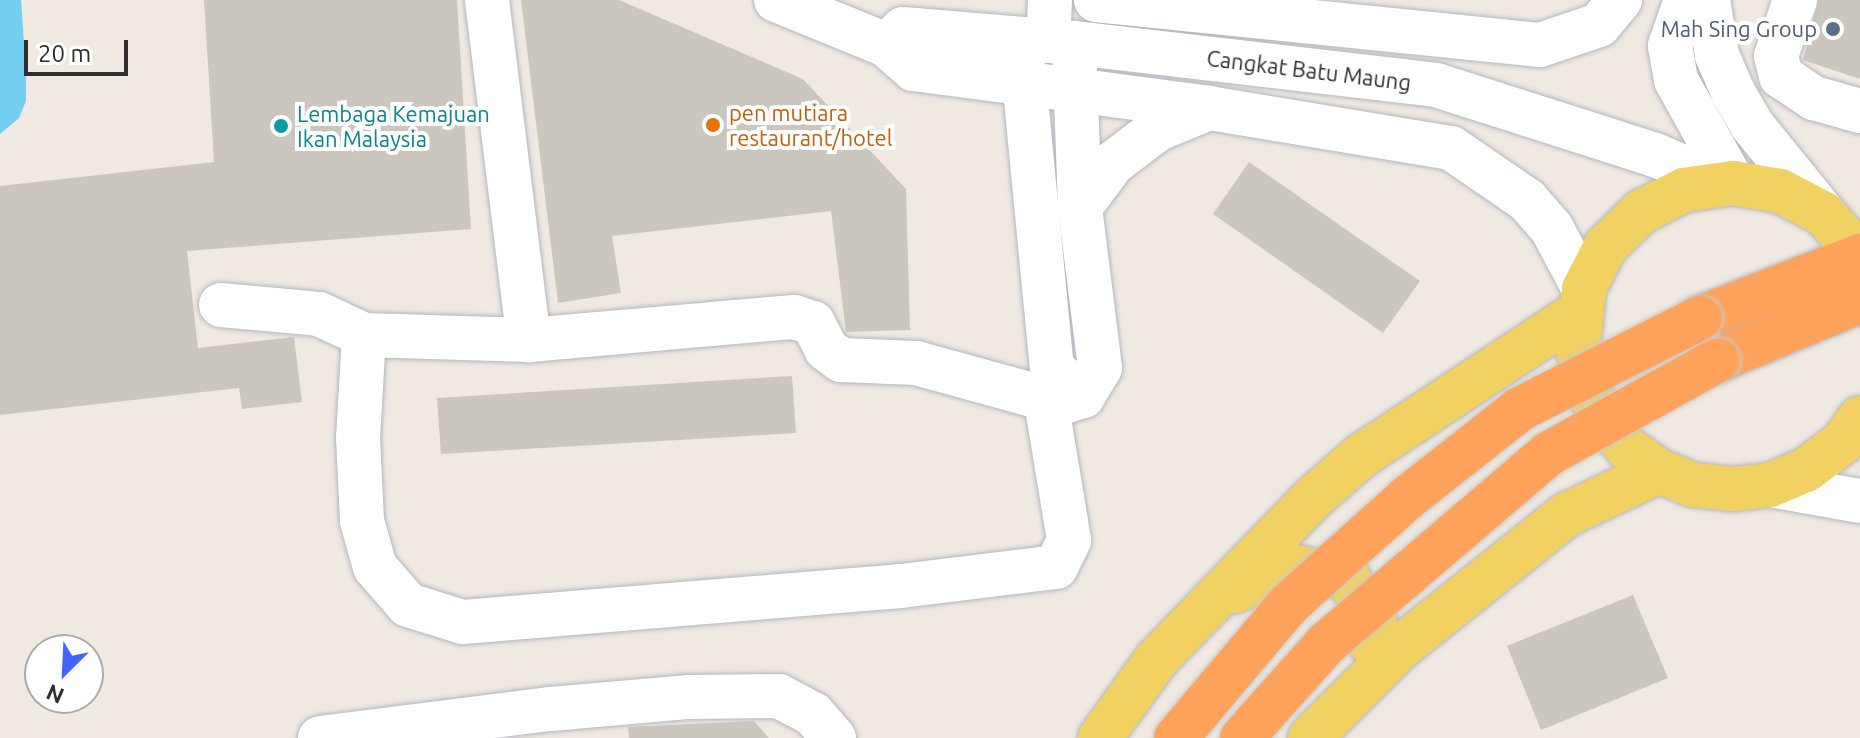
<!DOCTYPE html>
<html>
<head>
<meta charset="utf-8">
<style>
	body { margin:0 }
	#map { position:relative; width:1860px; height:738px; overflow:hidden; background:#efe9e1; font-family:Ubuntu,sans-serif }
	div>[style] { position:absolute }
	[style*='--x'] { left:calc(var(--x)*1px); top:calc(var(--y)*1px); width:calc(var(--w)*1px); rotate:calc(var(--a)*1deg) }
	.water>* { inset:0; background:#75cff0 }
	.building>* { inset:0; background:#cbc7bf }
	.roads { filter:drop-shadow(0 0 2px #b4b7c1) drop-shadow(0 0 2px #b4b7c1) }
	.minor>* { height:44px; margin:-22px; padding:0 22px; transform-origin:22px; border-radius:22px; background:#fff }
	.major>* { height:44px; margin:-22px; padding:0 22px; transform-origin:22px; border-radius:22px; background:#f2d163 }
	.highway>* { height:44px; margin:-22px; padding:0 22px; transform-origin:22px; border-radius:22px; background:#ffa35c }
	.bridges { filter:drop-shadow(0 0 2px #c9c9c9) drop-shadow(0 0 2px #c9c9c9) }
	.highway-bridge>* { height:44px; margin:-22px; padding:0 22px; transform-origin:22px; border-radius:22px; background:#ffa35c }
	.dots>* { width:22px; height:22px; translate:-50% -50%; box-sizing:border-box; border:4px solid #fff; border-radius:50% }
	span { translate:-50% -50%; white-space:nowrap; text-align:center; line-height:1.15; -webkit-text-stroke:8px #fff; paint-order:stroke }
	.service-label { font-size:22px; color:#4e5e75 }
	.right { translate:-100% -50%; text-align:right }
	.street-label { font-size:22px; color:#2e2e2e }
	.food-label { font-size:22px; color:#c56008 }
	.left { translate:0 -50%; text-align:left }
	.culture-label { font-size:22px; color:#0d838f }
	.north { position:absolute; left:24px; top:634px; width:80px; height:80px; box-sizing:border-box; background:#fff; border:2px solid #ababab; border-radius:50%; rotate:204deg; font-size:22px; font-weight:700; line-height:32px; text-align:center; color:#2e2e2e }
	.north::after { content:''; display:block; margin:auto; width:28px; height:36px; background:#4264fb; clip-path:polygon(50% 0,100% 100%,50% 72%,0 100%) }
	.scale { position:absolute; left:24px; top:40px; width:104px; height:36px; box-sizing:border-box; border:4px solid #2e2e2e; border-top:0; padding-left:10px; font-size:24px; line-height:28px; white-space:nowrap; color:#2e2e2e; -webkit-text-stroke:6px #fff; paint-order:stroke }
</style>
</head>
<body>
<div id="map">
	<div class="water">
		<i style="clip-path:polygon(0 0,21px 0,26px 73px,26px 101px,19px 118px,0 134px)"></i>
	</div>
	<div class="building">
		<i style="clip-path:polygon(204px 0,457px 0,471px 229px,187px 251px,198px 348px,294px 337px,302px 402px,242px 409px,239px 388px,0 415px,0 186px,214px 162px)"></i>
		<i style="clip-path:polygon(521px 0,619px 0,803px 79px,906px 189px,910px 330px,846px 332px,831px 211px,612px 236px,621px 293px,558px 303px)"></i>
		<i style="clip-path:polygon(1819px 0,1860px 0,1860px 79px,1803px 60px)"></i>
		<i style="clip-path:polygon(1249px 162px,1420px 281px,1383px 333px,1213px 214px)"></i>
		<i style="clip-path:polygon(792px 376px,796px 433px,441px 454px,437px 398px)"></i>
		<i style="clip-path:polygon(1633px 595px,1668px 678px,1541px 730px,1507px 646px)"></i>
		<i style="clip-path:polygon(754px 721px,769px 738px,629px 738px,628px 727px)"></i>
	</div>
	<div class="roads">
		<div class="minor">
			<i style="--x:487;--y:0;--w:343;--a:83"></i>
			<i style="--x:776;--y:0;--w:119;--a:22.2"></i>
			<i style="--x:886;--y:45;--w:37;--a:41"></i>
			<i style="--x:914;--y:69;--w:298;--a:7.5"></i>
			<i style="--x:1209;--y:108;--w:245;--a:9.4"></i>
			<i style="--x:1451;--y:148;--w:92;--a:34.4"></i>
			<i style="--x:1527;--y:200;--w:38;--a:49"></i>
			<i style="--x:1552;--y:229;--w:68;--a:61.9"></i>
			<i style="--x:1096;--y:0;--w:446;--a:5.8"></i>
			<i style="--x:1540;--y:45;--w:62;--a:-18.7"></i>
			<i style="--x:1599;--y:25;--w:33;--a:-50"></i>
			<i style="--x:1686;--y:0;--w:49;--a:109.2"></i>
			<i style="--x:1670;--y:46;--w:35;--a:80"></i>
			<i style="--x:1676;--y:80;--w:118;--a:61"></i>
			<i style="--x:1708;--y:0;--w:56;--a:80.7"></i>
			<i style="--x:1717;--y:55;--w:40;--a:66.6"></i>
			<i style="--x:1733;--y:92;--w:38;--a:60"></i>
			<i style="--x:1752;--y:125;--w:114;--a:51"></i>
			<i style="--x:1795;--y:0;--w:59;--a:108.7"></i>
			<i style="--x:1776;--y:56;--w:21;--a:76"></i>
			<i style="--x:1781;--y:76;--w:40;--a:34"></i>
			<i style="--x:1814;--y:98;--w:48;--a:15.8"></i>
			<i style="--x:1048;--y:41;--w:41;--a:-87.2"></i>
			<i style="--x:886;--y:45;--w:23;--a:-43"></i>
			<i style="--x:903;--y:29;--w:172;--a:4.7"></i>
			<i style="--x:1074;--y:43;--w:364;--a:6.6"></i>
			<i style="--x:1436;--y:85;--w:230;--a:17.7"></i>
			<i style="--x:1655;--y:155;--w:74;--a:23.1"></i>
			<i style="--x:1022;--y:58;--w:311;--a:84.5"></i>
			<i style="--x:1052;--y:368;--w:42;--a:42.1"></i>
			<i style="--x:1080;--y:207;--w:55;--a:-53.1"></i>
			<i style="--x:1113;--y:163;--w:56;--a:-37.1"></i>
			<i style="--x:1158;--y:129;--w:55;--a:-22.4"></i>
			<i style="--x:221;--y:305;--w:98;--a:5.2"></i>
			<i style="--x:319;--y:314;--w:50;--a:25"></i>
			<i style="--x:364;--y:335;--w:165;--a:1.7"></i>
			<i style="--x:529;--y:340;--w:266;--a:-5"></i>
			<i style="--x:794;--y:317;--w:20;--a:18"></i>
			<i style="--x:813;--y:323;--w:29;--a:63"></i>
			<i style="--x:826;--y:349;--w:19;--a:36"></i>
			<i style="--x:841;--y:360;--w:75;--a:2.3"></i>
			<i style="--x:916;--y:363;--w:150;--a:15.4"></i>
			<i style="--x:1061;--y:403;--w:23;--a:-18"></i>
			<i style="--x:1083;--y:396;--w:33;--a:-59"></i>
			<i style="--x:1100;--y:368;--w:162;--a:-97.1"></i>
			<i style="--x:1080;--y:207;--w:164;--a:-92.1"></i>
			<i style="--x:364;--y:335;--w:103;--a:93.3"></i>
			<i style="--x:358;--y:438;--w:83;--a:87.2"></i>
			<i style="--x:362;--y:521;--w:48;--a:74.2"></i>
			<i style="--x:375;--y:567;--w:50;--a:49"></i>
			<i style="--x:408;--y:605;--w:58;--a:17.2"></i>
			<i style="--x:463;--y:622;--w:439;--a:-4.7"></i>
			<i style="--x:901;--y:586;--w:156;--a:-7"></i>
			<i style="--x:1056;--y:567;--w:30;--a:-64"></i>
			<i style="--x:1069;--y:540;--w:141;--a:-99.4"></i>
			<i style="--x:1770;--y:485;--w:91;--a:10.1"></i>
			<i style="--x:320;--y:738;--w:233;--a:-7.2"></i>
			<i style="--x:551;--y:709;--w:139;--a:-5"></i>
			<i style="--x:689;--y:697;--w:90;--a:-0.6"></i>
			<i style="--x:779;--y:696;--w:38;--a:28"></i>
			<i style="--x:813;--y:714;--w:32;--a:49"></i>
		</div>
		<div class="major">
			<i style="--x:1860;--y:255;--w:55;--a:-131.3"></i>
			<i style="--x:1824;--y:214;--w:50;--a:-152.4"></i>
			<i style="--x:1780;--y:191;--w:48;--a:-170.3"></i>
			<i style="--x:1733;--y:183;--w:49;--a:171.9"></i>
			<i style="--x:1684;--y:190;--w:48;--a:152.9"></i>
			<i style="--x:1641;--y:212;--w:49;--a:135.8"></i>
			<i style="--x:1606;--y:246;--w:48;--a:117.1"></i>
			<i style="--x:1584;--y:289;--w:61;--a:95.6"></i>
			<i style="--x:1578;--y:350;--w:37;--a:77"></i>
			<i style="--x:1586;--y:386;--w:38;--a:63"></i>
			<i style="--x:1603;--y:420;--w:38;--a:49"></i>
			<i style="--x:1628;--y:449;--w:38;--a:35"></i>
			<i style="--x:1659;--y:471;--w:38;--a:22"></i>
			<i style="--x:1694;--y:485;--w:38;--a:6"></i>
			<i style="--x:1732;--y:489;--w:38;--a:-6"></i>
			<i style="--x:1770;--y:485;--w:39;--a:-23"></i>
			<i style="--x:1806;--y:470;--w:46;--a:-37.1"></i>
			<i style="--x:1843;--y:442;--w:29;--a:-55"></i>
			<i style="--x:1235;--y:591;--w:62;--a:-23.7"></i>
			<i style="--x:1292;--y:566;--w:57;--a:12.1"></i>
			<i style="--x:1348;--y:578;--w:53;--a:59.6"></i>
			<i style="--x:1375;--y:624;--w:19;--a:106"></i>
			<i style="--x:1100;--y:738;--w:97;--a:-54.2"></i>
			<i style="--x:1157;--y:659;--w:224;--a:-45.9"></i>
			<i style="--x:1313;--y:498;--w:64;--a:-41.2"></i>
			<i style="--x:1361;--y:456;--w:261;--a:-33.4"></i>
			<i style="--x:1310;--y:738;--w:129;--a:-45"></i>
			<i style="--x:1401;--y:647;--w:211;--a:-38.7"></i>
			<i style="--x:1566;--y:515;--w:103;--a:-25.3"></i>
		</div>
		<div class="highway">
			<i style="--x:1700;--y:318;--w:172;--a:-21.2"></i>
			<i style="--x:1718;--y:360;--w:154;--a:-22.6"></i>
		</div>
	</div>
	<div class="bridges">
		<div class="highway-bridge">
			<i style="--x:1176;--y:738;--w:175;--a:-49.9"></i>
			<i style="--x:1289;--y:604;--w:159;--a:-41.9"></i>
			<i style="--x:1407;--y:498;--w:144;--a:-38.2"></i>
			<i style="--x:1520;--y:409;--w:202;--a:-26.8"></i>
			<i style="--x:1242;--y:738;--w:127;--a:-48.2"></i>
			<i style="--x:1327;--y:643;--w:291;--a:-40.5"></i>
			<i style="--x:1548;--y:454;--w:194;--a:-28.9"></i>
		</div>
	</div>
	<div class="dots">
		<i style="left:1833px;top:29px;background:#5c6f8a"></i>
		<i style="left:713px;top:125px;background:#e8710a"></i>
		<i style="left:281px;top:126px;background:#0f9aa8"></i>
	</div>
	<div class="service-label">
		<span class="right" style="left:1817px;top:29px">Mah Sing Group</span>
	</div>
	<div class="street-label">
		<span style="left:1309px;top:70px;rotate:7deg">Cangkat Batu Maung</span>
	</div>
	<div class="food-label">
		<span class="left" style="left:729px;top:125px">pen mutiara<br>restaurant/hotel</span>
	</div>
	<div class="culture-label">
		<span class="left" style="left:297px;top:126px">Lembaga Kemajuan<br>Ikan Malaysia</span>
	</div>
	<div class="north">N</div>
	<div class="scale">20 m</div>
</div>
</body>
</html>
